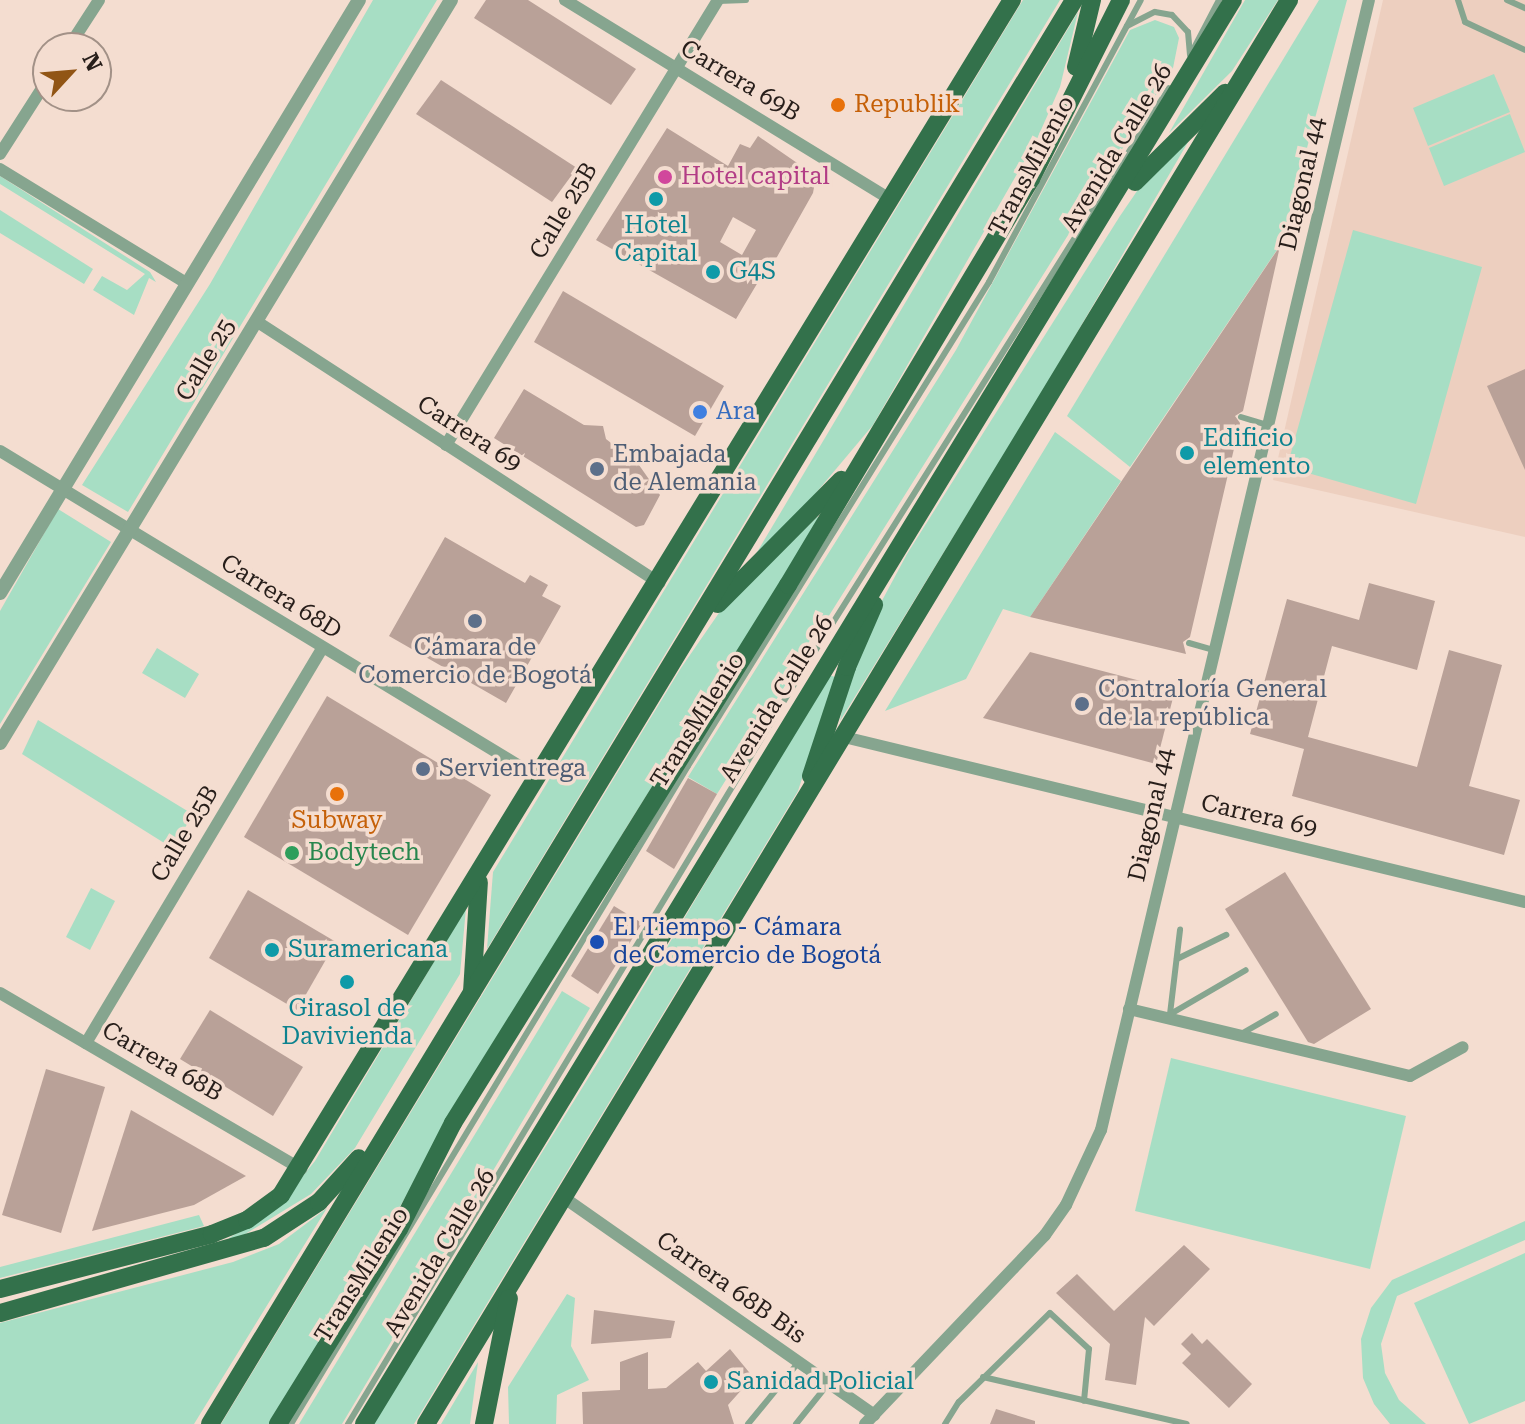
<!DOCTYPE html>
<html>
<head>
<meta charset="utf-8">
<style>
	body { margin:0 }
	#map { position:relative; width:1525px; height:1424px; overflow:hidden; background:#f4ddd0; font-family:"Roboto Serif",serif }
	div>[style] { position:absolute }
	[style*='--x'] { left:calc(var(--x)*1px); top:calc(var(--y)*1px); width:calc(var(--w)*1px); rotate:calc(var(--a)*1deg) }
	.built>* { inset:0; background:#edcfbf }
	.green>* { inset:0; background:#a7dec4 }
	.building>* { inset:0; background:#b9a198 }
	.service>* { height:6px; margin:-3px; padding:0 3px; transform-origin:3px; border-radius:3px; background:#86a58f }
	.minor>* { height:12px; margin:-6px; padding:0 6px; transform-origin:6px; border-radius:6px; background:#86a58f }
	.tertiary>* { height:14px; margin:-7px; padding:0 7px; transform-origin:7px; border-radius:7px; background:#86a58f }
	.primary>* { height:18px; margin:-9px; padding:0 9px; transform-origin:9px; border-radius:9px; background:#33714b }
	.dots>* { width:22px; height:22px; translate:-50% -50%; box-sizing:border-box; border:4px solid #f4ddd0; border-radius:50% }
	span { translate:-50% -50%; white-space:nowrap; text-align:center; line-height:1.15; -webkit-text-stroke:7px #f4ddd0; paint-order:stroke }
	.street-label { font-size:24px; color:#271e1a }
	.food-label { font-size:24px; color:#c56008 }
	.left { translate:0 -50%; text-align:left }
	.hotel-label { font-size:24px; color:#b23c85 }
	.culture-label { font-size:24px; color:#0d838f }
	.shop-label { font-size:24px; color:#366cbe }
	.service-label { font-size:24px; color:#4e5e75 }
	.leisure-label { font-size:24px; color:#27864d }
	.transit-label { font-size:24px; color:#164399 }
	.north { position:absolute; left:32px; top:32px; width:80px; height:80px; box-sizing:border-box; background:#f4ddd0; border:2px solid #a29187; border-radius:50%; rotate:64deg; font-size:22px; font-weight:700; line-height:32px; text-align:center; color:#271e1a }
	.north::after { content:''; display:block; margin:auto; width:28px; height:36px; background:#915515; clip-path:polygon(50% 0,100% 100%,50% 72%,0 100%) }
</style>
</head>
<body>
<div id="map">
	<div class="built">
		<i style="clip-path:polygon(1383px 0,1525px 0,1525px 537px,1273px 480px)"></i>
	</div>
	<div class="green">
		<i style="clip-path:polygon(373px 0,437px 0,128px 512px,82px 485px,210px 284px)"></i>
		<i style="clip-path:polygon(1023px 0,1060px 0,487px 949px,493px 872px)"></i>
		<i style="clip-path:polygon(1245px 0,1278px 0,1232px 71px,1169px 133px)"></i>
		<i style="clip-path:polygon(1319px 0,1347px 0,1281px 244px,1130px 467px,1067px 416px)"></i>
		<i style="clip-path:polygon(1078px 12px,1060px 87px,1037px 139px,873px 425px,789px 525px,753px 559px)"></i>
		<i style="clip-path:polygon(1155px 20px,1174px 27px,1179px 38px,1173px 68px,717px 794px,688px 777px,956px 350px,1130px 30px)"></i>
		<i style="clip-path:polygon(1494px 74px,1510px 112px,1428px 146px,1413px 108px)"></i>
		<i style="clip-path:polygon(1510px 114px,1525px 152px,1444px 186px,1429px 148px)"></i>
		<i style="clip-path:polygon(1198px 125px,1043px 391px,840px 721px,846px 686px,870px 623px,907px 554px,1120px 216px,1148px 175px)"></i>
		<i style="clip-path:polygon(0 176px,150px 272px,156px 282px,149px 278px,134px 315px,93px 290px,102px 276px,127px 290px,145px 274px,0 184px)"></i>
		<i style="clip-path:polygon(0 210px,93px 269px,84px 284px,0 233px)"></i>
		<i style="clip-path:polygon(1353px 230px,1482px 267px,1416px 504px,1287px 467px)"></i>
		<i style="clip-path:polygon(1055px 432px,1121px 481px,1030px 617px,1003px 609px,966px 679px,885px 711px)"></i>
		<i style="clip-path:polygon(58px 509px,111px 542px,0 724px,0 611px)"></i>
		<i style="clip-path:polygon(817px 517px,821px 519px,626px 828px,270px 1424px,221px 1424px,681px 668px,721px 610px)"></i>
		<i style="clip-path:polygon(157px 648px,199px 674px,185px 698px,142px 673px)"></i>
		<i style="clip-path:polygon(829px 675px,835px 677px,798px 791px,414px 1424px,373px 1424px,607px 1048px)"></i>
		<i style="clip-path:polygon(38px 720px,194px 815px,177px 851px,22px 754px)"></i>
		<i style="clip-path:polygon(91px 888px,115px 901px,90px 950px,66px 937px)"></i>
		<i style="clip-path:polygon(466px 908px,460px 974px,355px 1148px,311px 1194px,232px 1242px,229px 1238px,276px 1209px,315px 1161px)"></i>
		<i style="clip-path:polygon(562px 991px,590px 1008px,342px 1424px,299px 1424px)"></i>
		<i style="clip-path:polygon(1171px 1058px,1406px 1116px,1370px 1269px,1135px 1211px)"></i>
		<i style="clip-path:polygon(327px 1208px,194px 1424px,0 1424px,0 1323px,233px 1262px,279px 1244px)"></i>
		<i style="clip-path:polygon(199px 1215px,204px 1226px,0 1278px,0 1267px)"></i>
		<i style="clip-path:polygon(1525px 1221px,1525px 1240px,1397px 1296px,1381px 1344px,1385px 1373px,1399px 1400px,1426px 1424px,1390px 1424px,1374px 1404px,1363px 1378px,1361px 1339px,1371px 1308px,1392px 1280px)"></i>
		<i style="clip-path:polygon(1525px 1253px,1525px 1401px,1469px 1424px,1414px 1303px)"></i>
		<i style="clip-path:polygon(567px 1294px,575px 1298px,571px 1346px,589px 1380px,557px 1395px,556px 1424px,509px 1424px,508px 1387px)"></i>
		<i style="clip-path:polygon(478px 1362px,470px 1424px,441px 1424px)"></i>
	</div>
	<div class="building">
		<i style="clip-path:polygon(486px 0,528px 0,636px 69px,611px 105px,474px 18px)"></i>
		<i style="clip-path:polygon(441px 80px,577px 168px,552px 202px,416px 114px)"></i>
		<i style="clip-path:polygon(evenodd,667px 128px,728px 166px,740px 144px,750px 148px,758px 136px,816px 176px,813px 193px,773px 264px,770px 262px,736px 319px,596px 240px,667px 128px,733px 217px,756px 230px,742px 255px,720px 242px,733px 217px)"></i>
		<i style="clip-path:polygon(1280px 246px,1243px 411px,1235px 416px,1240px 423px,1190px 637px,1183px 642px,1186px 654px,1030px 617px)"></i>
		<i style="clip-path:polygon(563px 291px,724px 386px,695px 436px,534px 342px)"></i>
		<i style="clip-path:polygon(1525px 369px,1525px 470px,1487px 386px)"></i>
		<i style="clip-path:polygon(524px 389px,584px 425px,603px 426px,606px 439px,639px 465px,660px 495px,644px 525px,636px 527px,494px 438px)"></i>
		<i style="clip-path:polygon(445px 537px,525px 583px,530px 575px,548px 585px,542px 596px,561px 606px,506px 703px,389px 636px)"></i>
		<i style="clip-path:polygon(1369px 583px,1435px 601px,1417px 670px,1332px 646px,1308px 737px,1417px 767px,1449px 650px,1502px 665px,1469px 786px,1520px 800px,1504px 855px,1292px 796px,1304px 749px,1250px 734px,1287px 599px,1359px 620px)"></i>
		<i style="clip-path:polygon(1030px 652px,1175px 690px,1156px 764px,983px 718px)"></i>
		<i style="clip-path:polygon(327px 696px,491px 795px,408px 935px,244px 837px)"></i>
		<i style="clip-path:polygon(688px 778px,717px 794px,674px 869px,646px 851px)"></i>
		<i style="clip-path:polygon(1285px 872px,1371px 1009px,1314px 1044px,1308px 1042px,1225px 909px)"></i>
		<i style="clip-path:polygon(248px 890px,336px 942px,297px 1010px,209px 958px)"></i>
		<i style="clip-path:polygon(614px 906px,642px 923px,598px 994px,571px 976px)"></i>
		<i style="clip-path:polygon(210px 1010px,303px 1067px,273px 1116px,180px 1059px)"></i>
		<i style="clip-path:polygon(46px 1069px,105px 1087px,61px 1233px,2px 1215px)"></i>
		<i style="clip-path:polygon(131px 1110px,246px 1176px,194px 1205px,92px 1231px)"></i>
		<i style="clip-path:polygon(1184px 1245px,1210px 1269px,1154px 1326px,1145px 1317px,1136px 1385px,1105px 1380px,1110px 1344px,1056px 1293px,1077px 1274px,1114px 1311px)"></i>
		<i style="clip-path:polygon(594px 1310px,675px 1321px,671px 1338px,591px 1344px)"></i>
		<i style="clip-path:polygon(1192px 1333px,1202px 1344px,1207px 1339px,1252px 1384px,1229px 1408px,1182px 1363px,1191px 1354px,1181px 1344px)"></i>
		<i style="clip-path:polygon(730px 1349px,753px 1377px,728px 1405px,734px 1424px,583px 1424px,582px 1392px,620px 1390px,620px 1362px,648px 1352px,648px 1389px,666px 1388px,698px 1362px,706px 1371px)"></i>
		<i style="clip-path:polygon(996px 1409px,1035px 1421px,1035px 1424px,990px 1424px)"></i>
	</div>
	<div class="service">
		<i style="--x:1458;--y:0;--w:23;--a:72"></i>
		<i style="--x:1465;--y:22;--w:66;--a:25"></i>
		<i style="--x:1507;--y:0;--w:20;--a:24"></i>
		<i style="--x:718;--y:1;--w:28;--a:-2"></i>
		<i style="--x:1127;--y:26;--w:31;--a:-27"></i>
		<i style="--x:1155;--y:12;--w:17;--a:10"></i>
		<i style="--x:1172;--y:15;--w:23;--a:47"></i>
		<i style="--x:1188;--y:32;--w:23;--a:85"></i>
		<i style="--x:1194;--y:48;--w:54;--a:-62.5"></i>
		<i style="--x:1241;--y:417;--w:28;--a:17"></i>
		<i style="--x:1189;--y:643;--w:26;--a:16"></i>
		<i style="--x:1177;--y:959;--w:55;--a:-26.1"></i>
		<i style="--x:1170;--y:1014;--w:85;--a:-83.2"></i>
		<i style="--x:1167;--y:1016;--w:91;--a:-30.2"></i>
		<i style="--x:1241;--y:1034;--w:40;--a:-29.7"></i>
		<i style="--x:983;--y:1377;--w:209;--a:13"></i>
		<i style="--x:291;--y:1424;--w:768;--a:-58.9"></i>
		<i style="--x:688;--y:766;--w:570;--a:-58.12"></i>
		<i style="--x:989;--y:282;--w:320;--a:-61.7"></i>
		<i style="--x:348;--y:1424;--w:856;--a:-58.91"></i>
		<i style="--x:790;--y:691;--w:712;--a:-57.85"></i>
		<i style="--x:748;--y:1424;--w:79;--a:-50.7"></i>
		<i style="--x:796;--y:1424;--w:51;--a:-51.3"></i>
		<i style="--x:945;--y:1424;--w:26;--a:-58"></i>
		<i style="--x:959;--y:1402;--w:127;--a:-44.4"></i>
		<i style="--x:1050;--y:1313;--w:53;--a:42.7"></i>
		<i style="--x:1089;--y:1349;--w:52;--a:95.5"></i>
	</div>
	<div class="minor">
		<i style="--x:565;--y:0;--w:383;--a:31.5"></i>
		<i style="--x:68;--y:48;--w:57;--a:-57.1"></i>
		<i style="--x:0;--y:154;--w:89;--a:-57.4"></i>
		<i style="--x:0;--y:169;--w:220;--a:31.5"></i>
		<i style="--x:256;--y:321;--w:481;--a:33"></i>
		<i style="--x:446;--y:445;--w:522;--a:-58.57"></i>
		<i style="--x:0;--y:451;--w:630;--a:31.24"></i>
		<i style="--x:844;--y:737;--w:701;--a:13.62"></i>
		<i style="--x:0;--y:993;--w:349;--a:30.3"></i>
		<i style="--x:1129;--y:1009;--w:289;--a:13.4"></i>
		<i style="--x:1410;--y:1076;--w:60;--a:-28.7"></i>
		<i style="--x:86;--y:1043;--w:460;--a:-59.1"></i>
		<i style="--x:563;--y:1197;--w:380;--a:35"></i>
		<i style="--x:865;--y:1424;--w:261;--a:-46.4"></i>
		<i style="--x:1045;--y:1235;--w:37;--a:-55"></i>
		<i style="--x:1066;--y:1205;--w:83;--a:-65"></i>
		<i style="--x:1101;--y:1130;--w:1161;--a:-76.66"></i>
	</div>
	<div class="tertiary">
		<i style="--x:0;--y:593;--w:693;--a:-58.81"></i>
		<i style="--x:0;--y:743;--w:869;--a:-58.74"></i>
	</div>
	<div class="primary">
		<i style="--x:1076;--y:67;--w:69;--a:-76.6"></i>
		<i style="--x:1135;--y:182;--w:127;--a:-44.7"></i>
		<i style="--x:718;--y:604;--w:175;--a:-45.2"></i>
		<i style="--x:811;--y:776;--w:115;--a:-71.7"></i>
		<i style="--x:847;--y:667;--w:68;--a:-66.5"></i>
		<i style="--x:472;--y:992;--w:110;--a:-86.4"></i>
		<i style="--x:0;--y:1289;--w:219;--a:-14.5"></i>
		<i style="--x:212;--y:1234;--w:38;--a:-22"></i>
		<i style="--x:247;--y:1220;--w:42;--a:-36.3"></i>
		<i style="--x:281;--y:1195;--w:1401;--a:-58.55"></i>
		<i style="--x:0;--y:1313;--w:274;--a:-15.9"></i>
		<i style="--x:264;--y:1238;--w:66;--a:-33.2"></i>
		<i style="--x:319;--y:1202;--w:59;--a:-47.7"></i>
		<i style="--x:210;--y:1424;--w:1666;--a:-58.75"></i>
		<i style="--x:278;--y:1424;--w:229;--a:-58.2"></i>
		<i style="--x:399;--y:1229;--w:119;--a:-63"></i>
		<i style="--x:453;--y:1123;--w:634;--a:-58.09"></i>
		<i style="--x:788;--y:585;--w:473;--a:-59.1"></i>
		<i style="--x:1031;--y:179;--w:200;--a:-63.3"></i>
		<i style="--x:364;--y:1424;--w:1668;--a:-58.61"></i>
		<i style="--x:426;--y:1424;--w:1665;--a:-58.78"></i>
		<i style="--x:484;--y:1424;--w:128;--a:-78.8"></i>
	</div>
	<div class="dots">
		<i style="left:838px;top:105px;background:#e8710a"></i>
		<i style="left:665px;top:177px;background:#d1479c"></i>
		<i style="left:656px;top:199px;background:#0f9aa8"></i>
		<i style="left:713px;top:272px;background:#0f9aa8"></i>
		<i style="left:700px;top:412px;background:#3f7fe0"></i>
		<i style="left:1187px;top:453px;background:#0f9aa8"></i>
		<i style="left:597px;top:469px;background:#5c6f8a"></i>
		<i style="left:475px;top:621px;background:#5c6f8a"></i>
		<i style="left:1082px;top:704px;background:#5c6f8a"></i>
		<i style="left:423px;top:769px;background:#5c6f8a"></i>
		<i style="left:337px;top:794px;background:#e8710a"></i>
		<i style="left:292px;top:853px;background:#2e9e5b"></i>
		<i style="left:597px;top:942px;background:#1a4fb4"></i>
		<i style="left:272px;top:950px;background:#0f9aa8"></i>
		<i style="left:347px;top:982px;background:#0f9aa8"></i>
		<i style="left:711px;top:1382px;background:#0f9aa8"></i>
	</div>
	<div class="street-label">
		<span style="left:740px;top:81px;rotate:31deg">Carrera 69B</span>
		<span style="left:1117px;top:148px;rotate:-59deg">Avenida Calle 26</span>
		<span style="left:1032px;top:166px;rotate:-62deg">TransMilenio</span>
		<span style="left:1303px;top:184px;rotate:-77deg">Diagonal 44</span>
		<span style="left:564px;top:211px;rotate:-59deg">Calle 25B</span>
		<span style="left:206px;top:360px;rotate:-59deg">Calle 25</span>
		<span style="left:469px;top:434px;rotate:33deg">Carrera 69</span>
		<span style="left:281px;top:597px;rotate:32deg">Carrera 68D</span>
		<span style="left:777px;top:699px;rotate:-58deg">Avenida Calle 26</span>
		<span style="left:698px;top:720px;rotate:-58deg">TransMilenio</span>
		<span style="left:1152px;top:815px;rotate:-77deg">Diagonal 44</span>
		<span style="left:1259px;top:816px;rotate:13deg">Carrera 69</span>
		<span style="left:185px;top:834px;rotate:-59deg">Calle 25B</span>
		<span style="left:162px;top:1062px;rotate:30deg">Carrera 68B</span>
		<span style="left:440px;top:1253px;rotate:-59deg">Avenida Calle 26</span>
		<span style="left:362px;top:1275px;rotate:-58deg">TransMilenio</span>
		<span style="left:731px;top:1288px;rotate:35deg">Carrera 68B Bis</span>
	</div>
	<div class="food-label">
		<span class="left" style="left:854px;top:105px">Republik</span>
		<span style="left:337px;top:821px">Subway</span>
	</div>
	<div class="hotel-label">
		<span class="left" style="left:681px;top:177px">Hotel capital</span>
	</div>
	<div class="culture-label">
		<span style="left:656px;top:240px">Hotel<br>Capital</span>
		<span class="left" style="left:729px;top:272px">G4S</span>
		<span class="left" style="left:1203px;top:453px">Edificio<br>elemento</span>
		<span class="left" style="left:288px;top:950px">Suramericana</span>
		<span style="left:347px;top:1023px">Girasol de<br>Davivienda</span>
		<span class="left" style="left:727px;top:1382px">Sanidad Policial</span>
	</div>
	<div class="shop-label">
		<span class="left" style="left:716px;top:412px">Ara</span>
	</div>
	<div class="service-label">
		<span class="left" style="left:613px;top:469px">Embajada<br>de Alemania</span>
		<span style="left:475px;top:662px">Cámara de<br>Comercio de Bogotá</span>
		<span class="left" style="left:1098px;top:704px">Contraloría General<br>de la república</span>
		<span class="left" style="left:439px;top:769px">Servientrega</span>
	</div>
	<div class="leisure-label">
		<span class="left" style="left:308px;top:853px">Bodytech</span>
	</div>
	<div class="transit-label">
		<span class="left" style="left:613px;top:942px">El Tiempo - Cámara<br>de Comercio de Bogotá</span>
	</div>
	<div class="north">N</div>
</div>
</body>
</html>
